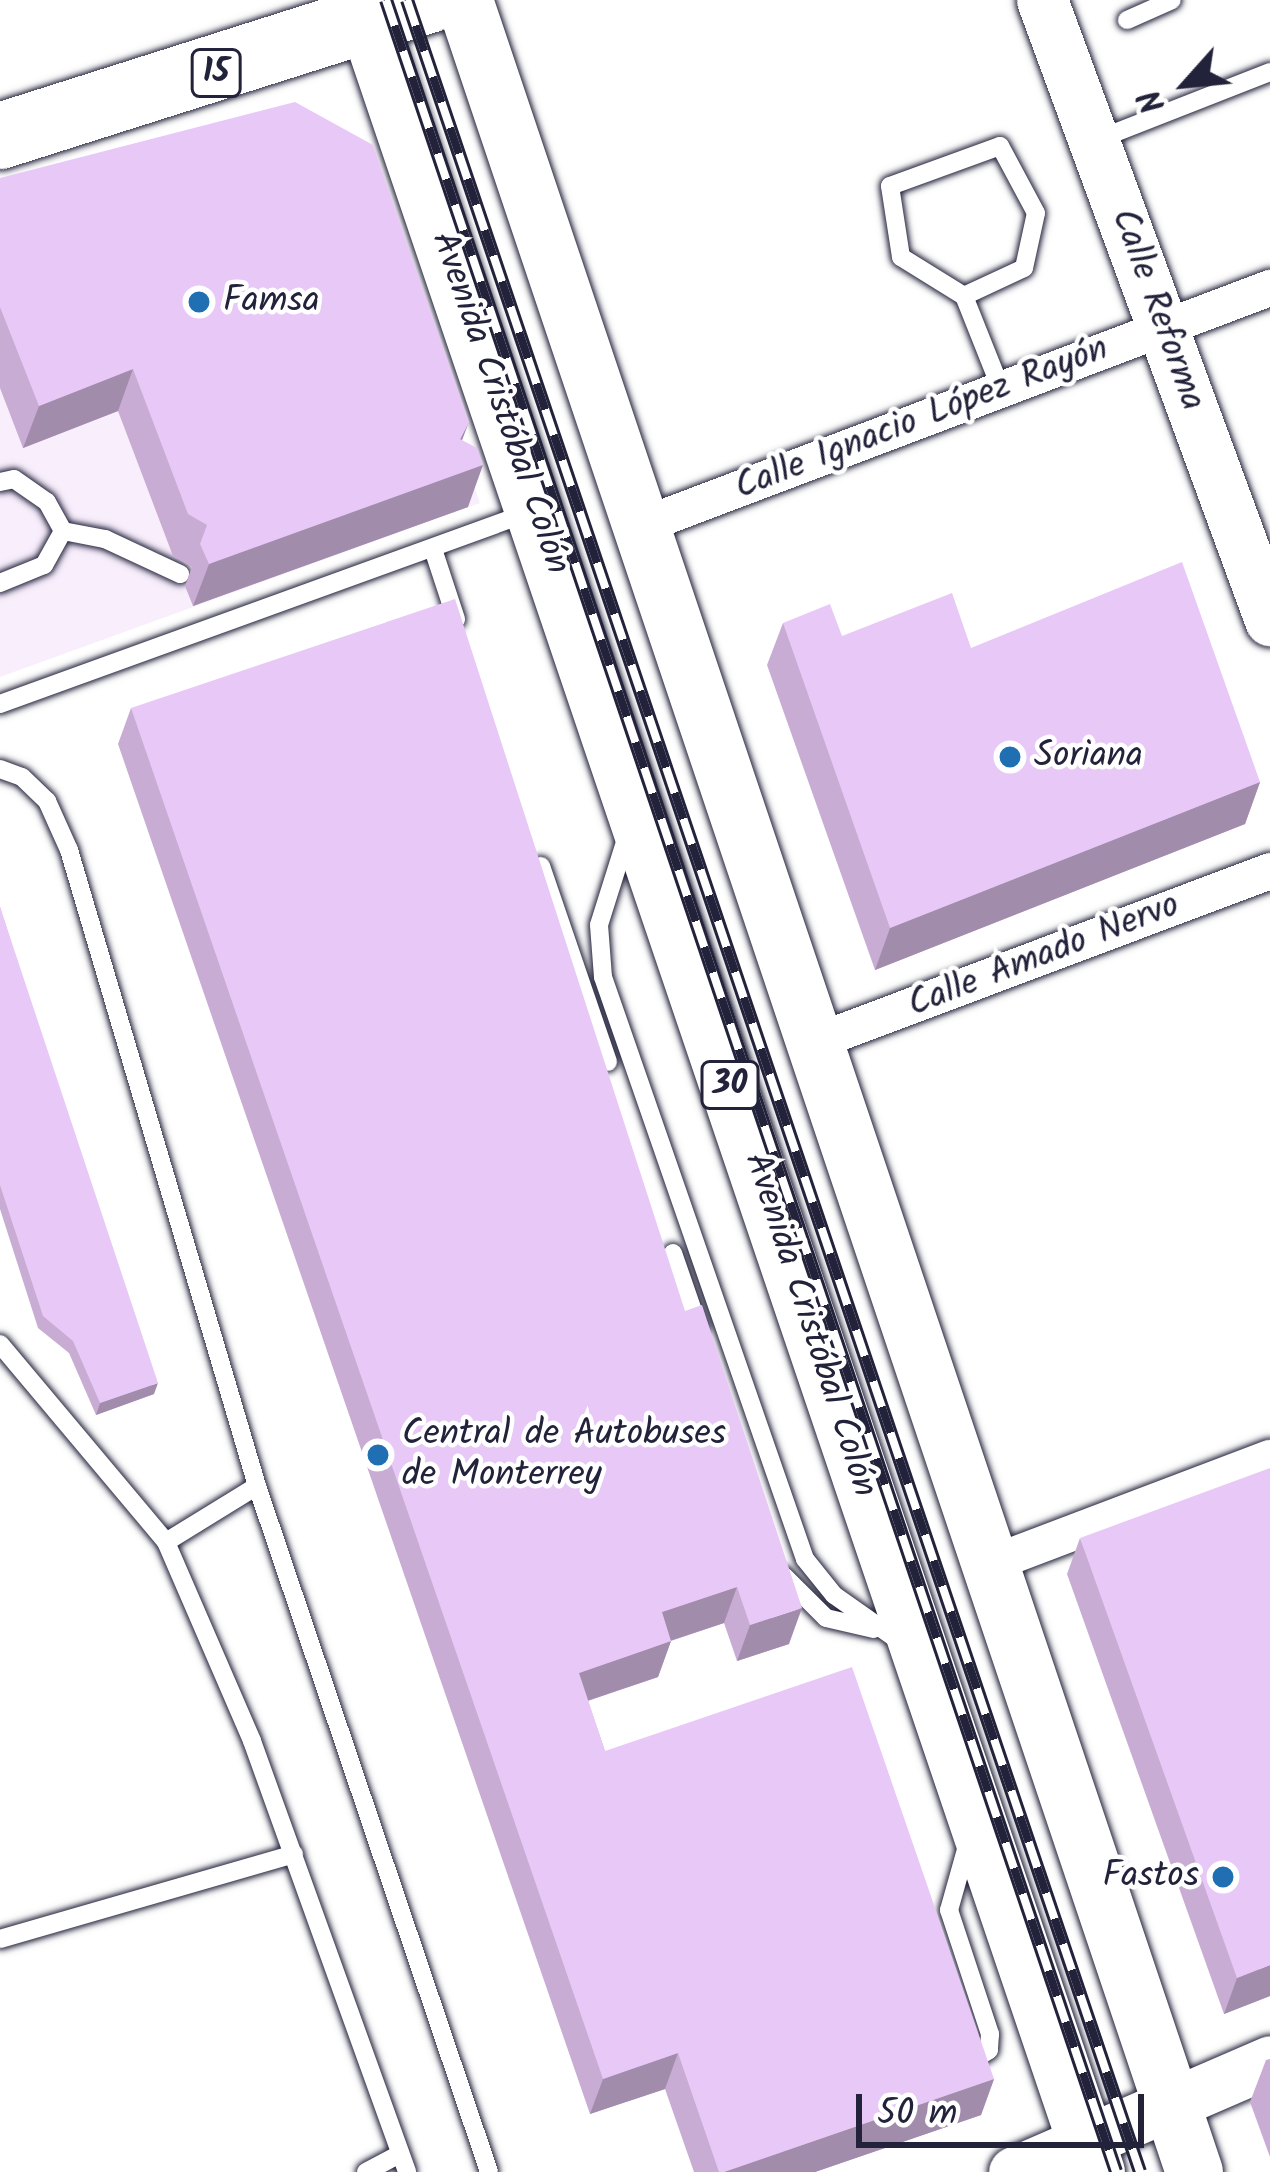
<!DOCTYPE html>
<html>
<head>
<meta charset="utf-8">
<style>
	body { margin:0 }
	#map { position:relative; width:1270px; height:2172px; overflow:hidden; background:#fff; font-family:Kalam,sans-serif }
	div>[style] { position:absolute }
	[style*='--x'] { left:calc(var(--x)*1px); top:calc(var(--y)*1px); width:calc(var(--w)*1px); rotate:calc(var(--a)*1deg) }
	.built>* { inset:0; background:#f8eefc }
	.roads { filter:drop-shadow(0 0 3px #22223b) drop-shadow(0 0 3px #22223b) }
	.lane>* { height:18px; margin:-9px; padding:0 9px; transform-origin:9px; border-radius:9px; background:#fff }
	.street>* { height:36px; margin:-18px; padding:0 18px; transform-origin:18px; border-radius:18px; background:#fff }
	.secondary>* { height:51px; margin:-25.5px; padding:0 25.5px; transform-origin:25.5px; border-radius:25.5px; background:#fff }
	.primary>* { height:57px; margin:-28.5px; padding:0 28.5px; transform-origin:28.5px; border-radius:28.5px; background:#fff }
	.highway>* { height:66px; margin:-33px; padding:0 33px; transform-origin:33px; border-radius:33px; background:#fff }
	.rail>* { height:14px; margin-top:-7px; transform-origin:0; background:repeating-linear-gradient(90deg,#fff 0 27px,#22223b 0 54px); box-sizing:border-box; border-block:3px solid #22223b }
	.wall>* { inset:0; background:#c8acd4 }
	.shaded-wall>* { inset:0; background:#a28cac }
	.building>* { inset:0; background:#e8c8f6 }
	.dots>* { width:33px; height:33px; translate:-50% -50%; box-sizing:border-box; border:6px solid #fff; border-radius:50% }
	span { translate:-50% -50%; white-space:nowrap; text-align:center; line-height:1.15; -webkit-text-stroke:9px #fff; paint-order:stroke }
	.shield-label span { padding:3px 9px; background:#fff; border:3px solid; border-radius:9px; -webkit-text-stroke-width:0 }
	.shield-label { font-size:33px; color:#22223b; font-weight:700 }
	.poi-label { font-size:36px; color:#22223b }
	.left { translate:0 -50%; text-align:left }
	.right { translate:-100% -50%; text-align:right }
	.street-label { font-size:36px; color:#22223b }
	.north { position:absolute; left:1126px; top:24px; width:120px; height:120px; -webkit-text-stroke:9px #fff; paint-order:stroke; rotate:243deg; font-size:33px; font-weight:700; line-height:48px; text-align:center; color:#22223b }
	.north::after { content:''; display:block; margin:auto; width:42px; height:54px; background:#22223b; clip-path:polygon(50% 0,100% 100%,50% 72%,0 100%) }
	.scale { position:absolute; left:856px; top:2094px; width:288px; height:54px; box-sizing:border-box; border:6px solid #22223b; border-top:0; padding-left:15px; font-size:36px; line-height:42px; white-space:nowrap; color:#22223b; -webkit-text-stroke:9px #fff; paint-order:stroke }
</style>
</head>
<body>
<div id="map">
	<div class="built">
		<i style="clip-path:polygon(376px 196px,480px 503px,0 677px,0 202px)"></i>
	</div>
	<div class="roads">
		<div class="lane">
			<i style="--x:1127;--y:20;--w:49;--a:-24"></i>
			<i style="--x:1099;--y:139;--w:184;--a:-21.4"></i>
			<i style="--x:964;--y:296;--w:66;--a:-25"></i>
			<i style="--x:1024;--y:268;--w:56;--a:-77.7"></i>
			<i style="--x:1036;--y:213;--w:76;--a:-118.2"></i>
			<i style="--x:1000;--y:146;--w:117;--a:160"></i>
			<i style="--x:890;--y:186;--w:72;--a:81.2"></i>
			<i style="--x:901;--y:257;--w:74;--a:31.8"></i>
			<i style="--x:964;--y:296;--w:100;--a:68.3"></i>
			<i style="--x:0;--y:482;--w:14;--a:-12"></i>
			<i style="--x:14;--y:479;--w:40;--a:34.9"></i>
			<i style="--x:47;--y:502;--w:33;--a:61"></i>
			<i style="--x:63;--y:531;--w:39;--a:119"></i>
			<i style="--x:44;--y:565;--w:48;--a:157.8"></i>
			<i style="--x:63;--y:531;--w:43;--a:10.8"></i>
			<i style="--x:105;--y:539;--w:83;--a:25"></i>
			<i style="--x:433;--y:549;--w:74;--a:71.8"></i>
			<i style="--x:0;--y:704;--w:561;--a:-19.92"></i>
			<i style="--x:0;--y:769;--w:23;--a:20"></i>
			<i style="--x:22;--y:777;--w:35;--a:44"></i>
			<i style="--x:47;--y:801;--w:54;--a:65.8"></i>
			<i style="--x:69;--y:850;--w:663;--a:73.53"></i>
			<i style="--x:257;--y:1486;--w:724;--a:71.31"></i>
			<i style="--x:627;--y:836;--w:93;--a:107.5"></i>
			<i style="--x:599;--y:925;--w:52;--a:85.6"></i>
			<i style="--x:603;--y:977;--w:616;--a:70.86"></i>
			<i style="--x:805;--y:1559;--w:46;--a:51.1"></i>
			<i style="--x:834;--y:1595;--w:83;--a:35.2"></i>
			<i style="--x:541;--y:866;--w:207;--a:71.1"></i>
			<i style="--x:673;--y:1253;--w:79;--a:70.9"></i>
			<i style="--x:0;--y:1344;--w:258;--a:50"></i>
			<i style="--x:166;--y:1542;--w:217;--a:66.6"></i>
			<i style="--x:252;--y:1741;--w:458;--a:70.2"></i>
			<i style="--x:166;--y:1542;--w:107;--a:-31.6"></i>
			<i style="--x:784;--y:1576;--w:59;--a:45"></i>
			<i style="--x:826;--y:1618;--w:49;--a:12.9"></i>
			<i style="--x:969;--y:1839;--w:74;--a:105.7"></i>
			<i style="--x:949;--y:1910;--w:131;--a:71.7"></i>
			<i style="--x:990;--y:2034;--w:16;--a:94"></i>
			<i style="--x:989;--y:2050;--w:19;--a:148"></i>
			<i style="--x:0;--y:1939;--w:306;--a:-16.1"></i>
			<i style="--x:366;--y:2172;--w:38;--a:-28"></i>
		</div>
		<div class="street">
			<i style="--x:641;--y:526;--w:673;--a:-20.73"></i>
			<i style="--x:818;--y:1041;--w:483;--a:-20.6"></i>
			<i style="--x:993;--y:1563;--w:296;--a:-20.8"></i>
		</div>
		<div class="secondary">
			<i style="--x:1042;--y:0;--w:661;--a:69.81"></i>
			<i style="--x:1014;--y:2172;--w:279;--a:-23.4"></i>
		</div>
		<div class="primary">
			<i style="--x:360;--y:0;--w:2293;--a:71.28"></i>
			<i style="--x:464;--y:0;--w:2291;--a:71.42"></i>
		</div>
		<div class="highway">
			<i style="--x:0;--y:136;--w:450;--a:-17.6"></i>
		</div>
	</div>
	<div class="rail">
		<i style="--x:386;--y:0;--w:2291;--a:71.42"></i>
		<i style="--x:407;--y:0;--w:2292;--a:71.35"></i>
	</div>
	<div class="wall">
		<i style="clip-path:polygon(0 178px,462px 440px,468px 507px,193px 606px,185px 586px,192px 567px,173px 556px,118px 411px,23px 448px,0 388px)"></i>
		<i style="clip-path:polygon(783px 623px,842px 636px,971px 648px,1260px 782px,1245px 824px,875px 970px,767px 665px)"></i>
		<i style="clip-path:polygon(131px 708px,789px 1644px,737px 1661px,724px 1623px,671px 1641px,658px 1677px,588px 1701px,605px 1751px,994px 2079px,981px 2115px,815px 2172px,694px 2172px,665px 2089px,590px 2114px,118px 744px)"></i>
		<i style="clip-path:polygon(0 907px,154px 1394px,96px 1415px,69px 1353px,38px 1328px,0 1209px)"></i>
		<i style="clip-path:polygon(1080px 1538px,1270px 1996px,1224px 2014px,1067px 1574px)"></i>
		<i style="clip-path:polygon(1270px 2059px,1270px 2157px,1250px 2102px,1266px 2060px)"></i>
	</div>
	<div class="shaded-wall">
		<i style="clip-path:polygon(133px 369px,118px 411px,23px 448px,39px 406px)"></i>
		<i style="clip-path:polygon(469px 422px,453px 464px,483px 465px,468px 507px,193px 606px,209px 564px,460px 439px)"></i>
		<i style="clip-path:polygon(1260px 782px,1245px 824px,875px 970px,890px 928px)"></i>
		<i style="clip-path:polygon(158px 1383px,154px 1394px,96px 1415px,100px 1403px)"></i>
		<i style="clip-path:polygon(737px 1587px,724px 1623px,648px 1648px,662px 1612px)"></i>
		<i style="clip-path:polygon(802px 1608px,789px 1644px,737px 1661px,750px 1625px)"></i>
		<i style="clip-path:polygon(671px 1641px,658px 1677px,566px 1708px,579px 1673px)"></i>
		<i style="clip-path:polygon(1270px 1965px,1270px 1996px,1224px 2014px,1237px 1978px)"></i>
		<i style="clip-path:polygon(678px 2053px,665px 2089px,590px 2114px,603px 2079px)"></i>
		<i style="clip-path:polygon(994px 2079px,981px 2115px,815px 2172px,724px 2172px)"></i>
	</div>
	<div class="building">
		<i style="clip-path:polygon(295px 102px,373px 145px,469px 422px,460px 439px,477px 448px,483px 465px,209px 564px,200px 544px,207px 525px,188px 514px,133px 369px,39px 406px,0 307px,0 178px)"></i>
		<i style="clip-path:polygon(1182px 562px,1260px 782px,890px 928px,783px 623px,830px 604px,842px 636px,952px 593px,971px 648px)"></i>
		<i style="clip-path:polygon(455px 599px,685px 1311px,702px 1305px,802px 1608px,750px 1625px,737px 1587px,662px 1612px,671px 1641px,579px 1673px,605px 1751px,852px 1667px,994px 2079px,724px 2172px,719px 2172px,678px 2053px,603px 2079px,131px 708px)"></i>
		<i style="clip-path:polygon(0 907px,158px 1383px,100px 1403px,73px 1341px,43px 1316px,0 1185px)"></i>
		<i style="clip-path:polygon(1270px 1468px,1270px 1965px,1237px 1978px,1080px 1538px)"></i>
	</div>
	<div class="dots">
		<i style="left:199px;top:302px;background:#1f6fb2"></i>
		<i style="left:1010px;top:757px;background:#1f6fb2"></i>
		<i style="left:378px;top:1455px;background:#1f6fb2"></i>
		<i style="left:1223px;top:1877px;background:#1f6fb2"></i>
	</div>
	<div class="shield-label">
		<span style="left:216px;top:73px">15</span>
		<span style="left:730px;top:1085px">30</span>
	</div>
	<div class="poi-label">
		<span class="left" style="left:223px;top:302px">Famsa</span>
		<span class="left" style="left:1034px;top:757px">Soriana</span>
		<span class="left" style="left:402px;top:1455px">Central de Autobuses<br>de Monterrey</span>
		<span class="right" style="left:1199px;top:1877px">Fastos</span>
	</div>
	<div class="street-label">
		<span style="left:1157px;top:310px;rotate:70deg">Calle Reforma</span>
		<span style="left:500px;top:403px;rotate:71deg">Avenida Cristóbal Colón</span>
		<span style="left:922px;top:419px;rotate:-21deg">Calle Ignacio López Rayón</span>
		<span style="left:1044px;top:956px;rotate:-21deg">Calle Amado Nervo</span>
		<span style="left:810px;top:1325px;rotate:72deg">Avenida Cristóbal Colón</span>
	</div>
	<div class="north">N</div>
	<div class="scale">50 m</div>
</div>
</body>
</html>
